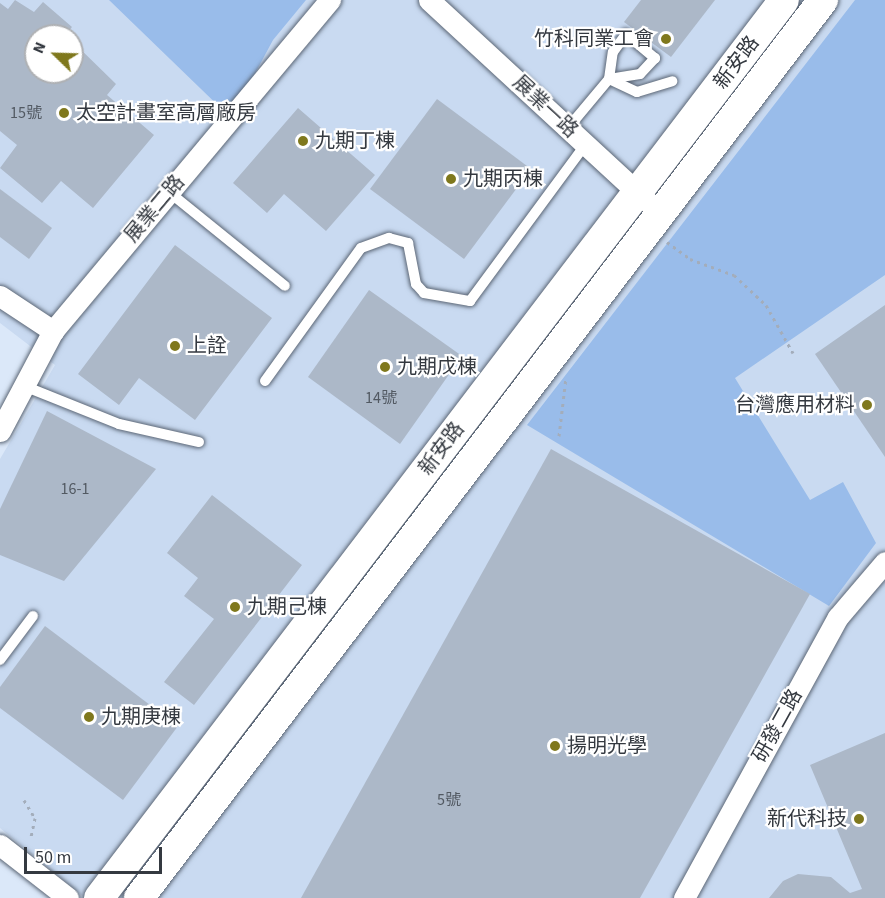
<!DOCTYPE html>
<html>
<head>
<meta charset="utf-8">
<style>
	body { margin:0 }
	#map { position:relative; width:885px; height:898px; overflow:hidden; background:#dbe8f9; font-family:"Source Sans 3","Noto Sans TC",sans-serif }
	div>[style] { position:absolute }
	[style*='--x'] { left:calc(var(--x)*1px); top:calc(var(--y)*1px); width:calc(var(--w)*1px); rotate:calc(var(--a)*1deg) }
	.built>* { inset:0; background:#c9daf1 }
	.green>* { inset:0; background:#99bcea }
	.building>* { inset:0; background:#acb8c8 }
	.path>* { height:3px; margin-top:-1.5px; transform-origin:0; background:repeating-linear-gradient(90deg,#a3adbb 0 3px,transparent 0 7.5px) }
	.roads { filter:drop-shadow(0 0 2px #5b6675) drop-shadow(0 0 2px #5b6675) }
	.lane>* { height:10px; margin:-5px; padding:0 5px; transform-origin:5px; border-radius:5px; background:#fff }
	.street>* { height:21px; margin:-10.5px; padding:0 10.5px; transform-origin:10.5px; border-radius:10.5px; background:#fff }
	.secondary>* { height:30px; margin:-15px; padding:0 15px; transform-origin:15px; border-radius:15px; background:#fff }
	.dots>* { width:16px; height:16px; translate:-50% -50%; box-sizing:border-box; border:3px solid #fff; border-radius:50% }
	span { translate:-50% -50%; white-space:nowrap; text-align:center; line-height:1.15; -webkit-text-stroke:4.5px #fff; paint-order:stroke }
	.number-label { font-size:16px; color:#525962 }
	.number-label span { -webkit-text-stroke-width:0 }
	.poi-label { font-size:20px; color:#343940 }
	.right { translate:-100% -50%; text-align:right }
	.left { translate:0 -50%; text-align:left }
	.street-label { font-size:20px; color:#343940 }
	.north { position:absolute; left:24px; top:24px; width:60px; height:60px; box-sizing:border-box; background:#fff; border:2px solid #aeb0b3; border-radius:50%; rotate:293deg; font-size:16px; font-weight:700; line-height:24px; text-align:center; color:#343940 }
	.north::after { content:''; display:block; margin:auto; width:21px; height:27px; background:#7f781d; clip-path:polygon(50% 0,100% 100%,50% 72%,0 100%) }
	.scale { position:absolute; left:24px; top:847px; width:138px; height:27px; box-sizing:border-box; border:3px solid #343940; border-top:0; padding-left:8px; font-size:18px; line-height:21px; white-space:nowrap; color:#343940; -webkit-text-stroke:4px #fff; paint-order:stroke }
</style>
</head>
<body>
<div id="map">
	<div class="built">
		<i style="clip-path:polygon(evenodd,0 0,885px 0,885px 898px,85px 898px,0 828px,0 459px,55px 365px,0 323px,0 0,36px 36px,72px 36px,72px 72px,36px 72px,36px 36px)"></i>
	</div>
	<div class="green">
		<i style="clip-path:polygon(109px 0,306px 0,273px 40px,231px 118px)"></i>
		<i style="clip-path:polygon(855px 0,885px 0,885px 275px,735px 378px,810px 500px,843px 482px,876px 543px,829px 606px,527px 425px)"></i>
	</div>
	<div class="building">
		<i style="clip-path:polygon(15px 0,34px 12px,43px 2px,72px 27px,64px 36px,36px 36px,36px 72px,72px 72px,72px 41px,116px 84px,107px 95px,154px 135px,93px 208px,61px 181px,42px 203px,0 168px,17px 145px,0 131px,0 3px,8px 9px)"></i>
		<i style="clip-path:polygon(641px 0,715px 0,671px 57px,624px 22px)"></i>
		<i style="clip-path:polygon(437px 99px,531px 169px,464px 259px,370px 189px)"></i>
		<i style="clip-path:polygon(298px 108px,375px 175px,326px 231px,284px 194px,267px 213px,233px 183px)"></i>
		<i style="clip-path:polygon(0 189px,52px 228px,29px 259px,0 237px)"></i>
		<i style="clip-path:polygon(175px 245px,272px 318px,195px 420px,139px 378px,119px 405px,78px 374px)"></i>
		<i style="clip-path:polygon(369px 290px,462px 356px,400px 444px,308px 377px)"></i>
		<i style="clip-path:polygon(885px 305px,885px 457px,815px 354px)"></i>
		<i style="clip-path:polygon(47px 411px,156px 469px,64px 581px,0 555px,0 509px)"></i>
		<i style="clip-path:polygon(551px 449px,810px 594px,640px 898px,301px 898px)"></i>
		<i style="clip-path:polygon(212px 495px,302px 565px,194px 705px,164px 682px,214px 619px,184px 596px,198px 578px,167px 553px)"></i>
		<i style="clip-path:polygon(45px 626px,178px 726px,123px 800px,0 708px,0 687px)"></i>
		<i style="clip-path:polygon(885px 733px,885px 898px,769px 898px,783px 881px,798px 874px,831px 877px,850px 893px,862px 889px,810px 765px)"></i>
	</div>
	<div class="path">
		<i style="--x:667;--y:242;--w:29;--a:36"></i>
		<i style="--x:690;--y:259;--w:47;--a:20"></i>
		<i style="--x:734;--y:275;--w:44;--a:43.2"></i>
		<i style="--x:766;--y:305;--w:55;--a:60.6"></i>
		<i style="--x:559;--y:436;--w:59;--a:-83.2"></i>
		<i style="--x:24;--y:800;--w:21;--a:59"></i>
		<i style="--x:35;--y:818;--w:19;--a:102"></i>
	</div>
	<div class="roads">
		<div class="lane">
			<i style="--x:626;--y:34;--w:38;--a:40"></i>
			<i style="--x:655;--y:58;--w:22;--a:133"></i>
			<i style="--x:640;--y:74;--w:31;--a:171"></i>
			<i style="--x:609;--y:79;--w:27;--a:-82"></i>
			<i style="--x:613;--y:52;--w:22;--a:-54"></i>
			<i style="--x:568;--y:128;--w:64;--a:-50.1"></i>
			<i style="--x:609;--y:79;--w:31;--a:25"></i>
			<i style="--x:637;--y:92;--w:37;--a:-17"></i>
			<i style="--x:169;--y:192;--w:149;--a:39"></i>
			<i style="--x:265;--y:381;--w:164;--a:-54.2"></i>
			<i style="--x:361;--y:248;--w:30;--a:-20"></i>
			<i style="--x:389;--y:238;--w:20;--a:15"></i>
			<i style="--x:408;--y:243;--w:42;--a:79"></i>
			<i style="--x:416;--y:284;--w:12;--a:48"></i>
			<i style="--x:424;--y:293;--w:47;--a:9.9"></i>
			<i style="--x:470;--y:301;--w:194;--a:-53.6"></i>
			<i style="--x:24;--y:386;--w:102;--a:21.8"></i>
			<i style="--x:119;--y:424;--w:82;--a:12.7"></i>
			<i style="--x:0;--y:660;--w:55;--a:-53.1"></i>
		</div>
		<div class="street">
			<i style="--x:429;--y:0;--w:297;--a:42.7"></i>
			<i style="--x:0;--y:296;--w:64;--a:33.4"></i>
			<i style="--x:0;--y:431;--w:113;--a:-62.1"></i>
			<i style="--x:53;--y:331;--w:432;--a:-50.1"></i>
			<i style="--x:0;--y:845;--w:86;--a:37.9"></i>
			<i style="--x:684;--y:898;--w:320;--a:-61.3"></i>
			<i style="--x:838;--y:617;--w:72;--a:-49.5"></i>
		</div>
		<div class="secondary">
			<i style="--x:99;--y:898;--w:1129;--a:-52.66"></i>
			<i style="--x:139;--y:898;--w:1129;--a:-52.7"></i>
		</div>
	</div>
	<div class="dots">
		<i style="left:666px;top:39px;background:#7f781d"></i>
		<i style="left:64px;top:113px;background:#7f781d"></i>
		<i style="left:303px;top:141px;background:#7f781d"></i>
		<i style="left:451px;top:179px;background:#7f781d"></i>
		<i style="left:175px;top:346px;background:#7f781d"></i>
		<i style="left:385px;top:367px;background:#7f781d"></i>
		<i style="left:867px;top:405px;background:#7f781d"></i>
		<i style="left:235px;top:607px;background:#7f781d"></i>
		<i style="left:89px;top:717px;background:#7f781d"></i>
		<i style="left:555px;top:746px;background:#7f781d"></i>
		<i style="left:859px;top:819px;background:#7f781d"></i>
	</div>
	<div class="number-label">
		<span style="left:26px;top:113px">15號</span>
		<span style="left:381px;top:398px">14號</span>
		<span style="left:75px;top:489px">16-1</span>
		<span style="left:449px;top:800px">5號</span>
	</div>
	<div class="poi-label">
		<span class="right" style="left:654px;top:39px">竹科同業工會</span>
		<span class="left" style="left:76px;top:113px">太空計畫室高層廠房</span>
		<span class="left" style="left:315px;top:141px">九期丁棟</span>
		<span class="left" style="left:463px;top:179px">九期丙棟</span>
		<span class="left" style="left:187px;top:346px">上詮</span>
		<span class="left" style="left:397px;top:367px">九期戊棟</span>
		<span class="right" style="left:855px;top:405px">台灣應用材料</span>
		<span class="left" style="left:247px;top:607px">九期己棟</span>
		<span class="left" style="left:101px;top:717px">九期庚棟</span>
		<span class="left" style="left:567px;top:746px">揚明光學</span>
		<span class="right" style="left:847px;top:819px">新代科技</span>
	</div>
	<div class="street-label">
		<span style="left:737px;top:63px;rotate:-53deg">新安路</span>
		<span style="left:545px;top:107px;rotate:43deg">展業一路</span>
		<span style="left:155px;top:209px;rotate:-50deg">展業二路</span>
		<span style="left:442px;top:449px;rotate:-53deg">新安路</span>
		<span style="left:778px;top:726px;rotate:-61deg">研發二路</span>
	</div>
	<div class="north">N</div>
	<div class="scale">50 m</div>
</div>
</body>
</html>
